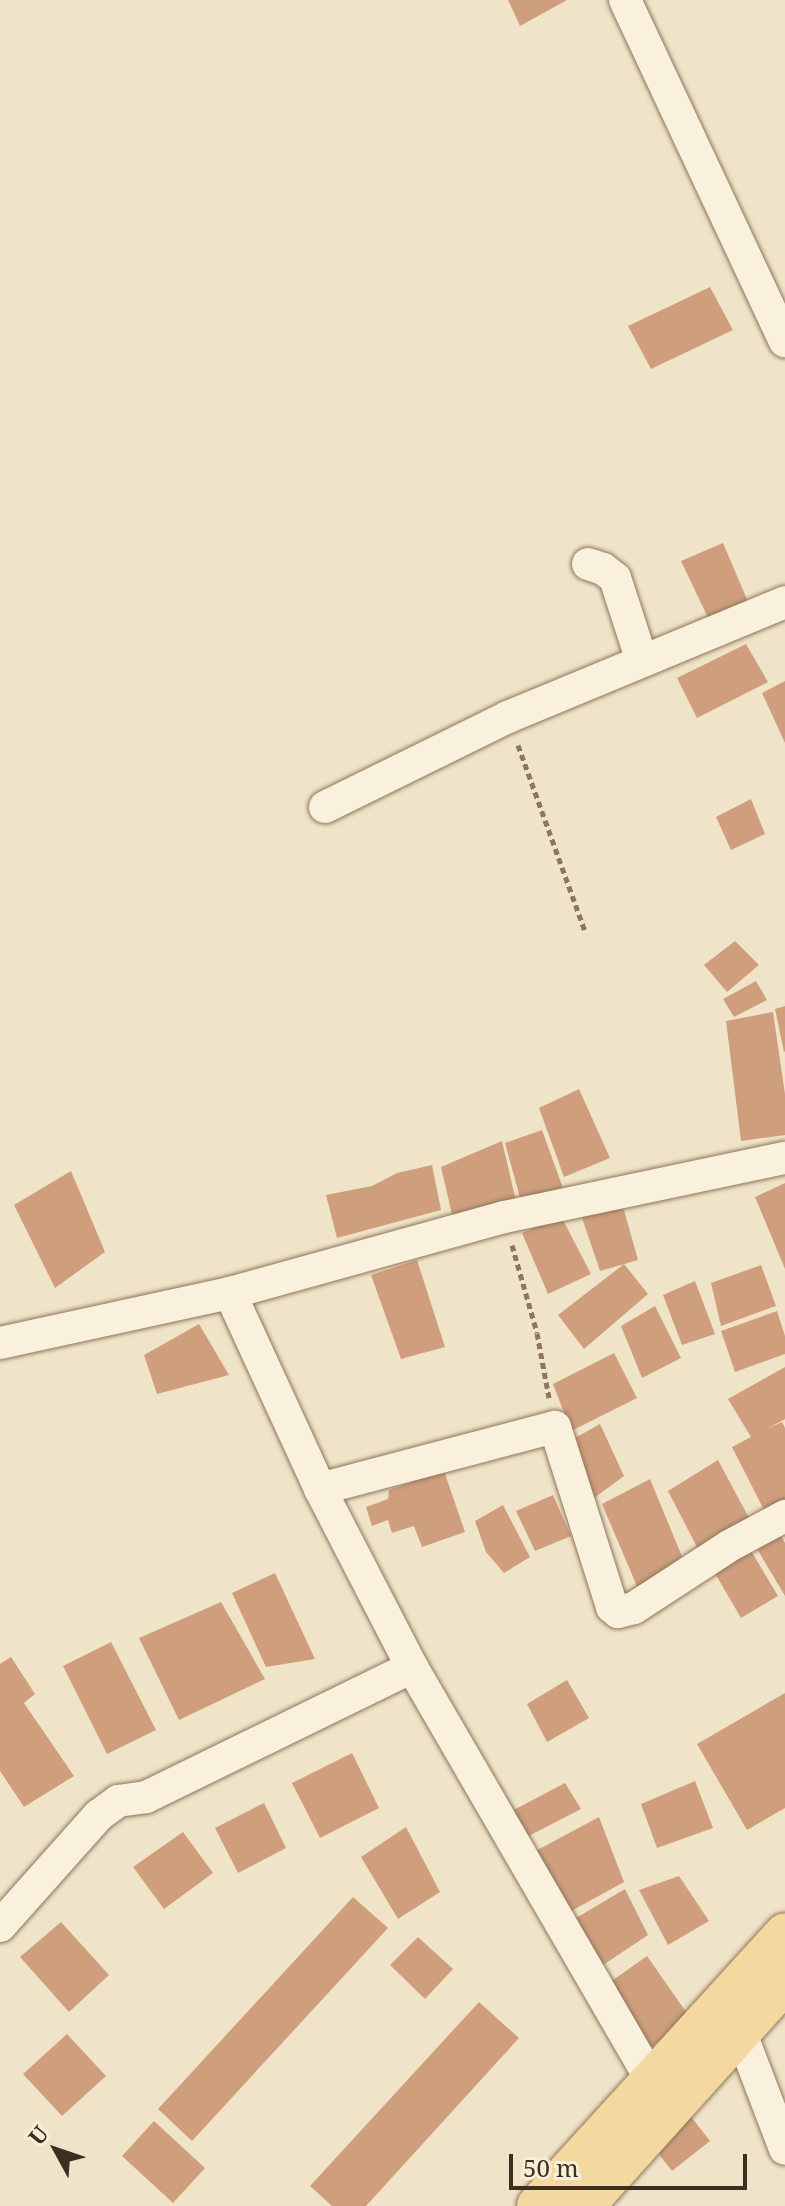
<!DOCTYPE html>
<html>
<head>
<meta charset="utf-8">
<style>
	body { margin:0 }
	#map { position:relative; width:785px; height:2206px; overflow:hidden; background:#f0e4c8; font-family:"Noto Serif",serif }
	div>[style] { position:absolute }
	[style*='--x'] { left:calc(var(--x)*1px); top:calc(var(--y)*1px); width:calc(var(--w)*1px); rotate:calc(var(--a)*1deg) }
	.building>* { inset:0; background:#cf9f7d }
	.path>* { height:5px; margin-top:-2.5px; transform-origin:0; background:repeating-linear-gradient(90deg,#8d765c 0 6px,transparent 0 10px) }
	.roads { filter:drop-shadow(0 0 2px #8d765c) drop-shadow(0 0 2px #8d765c) }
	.minor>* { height:32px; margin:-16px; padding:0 16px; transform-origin:16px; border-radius:16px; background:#faf1dc }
	.major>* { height:42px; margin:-21px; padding:0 21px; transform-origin:21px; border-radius:21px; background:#f3d9a0 }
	span { translate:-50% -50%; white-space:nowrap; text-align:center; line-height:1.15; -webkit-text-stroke:6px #f7eed8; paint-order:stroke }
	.north { position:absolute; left:16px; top:2110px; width:80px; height:80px; -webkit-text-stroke:6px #f7eed8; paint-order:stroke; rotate:310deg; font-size:22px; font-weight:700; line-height:32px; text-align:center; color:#3d2e20 }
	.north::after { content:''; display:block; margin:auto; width:28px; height:36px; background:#3d2e20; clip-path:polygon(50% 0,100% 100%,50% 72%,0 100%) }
	.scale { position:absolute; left:509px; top:2154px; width:238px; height:36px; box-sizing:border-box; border:4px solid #3d2e20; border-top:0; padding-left:10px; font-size:24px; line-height:28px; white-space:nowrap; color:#3d2e20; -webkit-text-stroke:6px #f7eed8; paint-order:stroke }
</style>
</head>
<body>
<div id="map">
	<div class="building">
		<i style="clip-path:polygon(508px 0,567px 0,520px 26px)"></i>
		<i style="clip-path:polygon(710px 287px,733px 330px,651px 369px,628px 326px)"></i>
		<i style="clip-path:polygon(723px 543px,749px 604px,710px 622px,681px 561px)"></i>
		<i style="clip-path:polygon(746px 644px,768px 682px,697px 718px,677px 678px)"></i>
		<i style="clip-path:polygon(785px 681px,785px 743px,762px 693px)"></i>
		<i style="clip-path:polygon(751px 799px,765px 834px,731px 850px,716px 817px)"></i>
		<i style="clip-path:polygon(735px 941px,759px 965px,727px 992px,704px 965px)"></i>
		<i style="clip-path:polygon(756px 981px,767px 1000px,734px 1017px,723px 999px)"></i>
		<i style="clip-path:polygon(785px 1006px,785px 1051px,784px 1052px,775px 1009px)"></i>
		<i style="clip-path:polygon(773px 1012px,785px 1094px,785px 1135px,741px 1141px,726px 1021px)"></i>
		<i style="clip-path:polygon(579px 1089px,610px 1158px,564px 1177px,539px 1108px)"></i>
		<i style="clip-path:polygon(542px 1130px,563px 1188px,521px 1201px,505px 1143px)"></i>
		<i style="clip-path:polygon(502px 1141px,516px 1201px,453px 1219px,441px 1167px)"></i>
		<i style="clip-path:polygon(432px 1165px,441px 1210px,337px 1238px,326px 1195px,372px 1186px,397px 1173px)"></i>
		<i style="clip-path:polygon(71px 1171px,105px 1252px,55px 1288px,14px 1205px)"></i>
		<i style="clip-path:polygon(785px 1183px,785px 1269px,755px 1197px)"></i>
		<i style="clip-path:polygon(622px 1203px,638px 1260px,600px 1271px,581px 1215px)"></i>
		<i style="clip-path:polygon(561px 1216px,591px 1274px,548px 1294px,522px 1233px)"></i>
		<i style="clip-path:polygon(417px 1260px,445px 1347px,401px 1359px,371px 1275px)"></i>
		<i style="clip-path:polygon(624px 1264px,648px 1294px,584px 1349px,558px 1315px)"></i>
		<i style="clip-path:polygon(761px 1265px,776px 1306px,721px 1326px,711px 1283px)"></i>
		<i style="clip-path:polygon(695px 1281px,715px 1334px,682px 1345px,663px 1295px)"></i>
		<i style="clip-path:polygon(655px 1306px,681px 1358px,642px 1378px,621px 1326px)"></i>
		<i style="clip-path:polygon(777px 1311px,785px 1336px,785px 1354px,735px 1372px,721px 1331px)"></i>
		<i style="clip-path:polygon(199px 1324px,229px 1375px,157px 1394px,144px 1355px)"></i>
		<i style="clip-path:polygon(614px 1353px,637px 1398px,571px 1431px,553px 1384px)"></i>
		<i style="clip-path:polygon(785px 1367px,785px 1419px,767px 1429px,782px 1422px,785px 1428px,785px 1501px,765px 1512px,732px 1447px,751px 1437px,728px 1399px)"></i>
		<i style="clip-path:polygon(600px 1424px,624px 1476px,590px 1501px,566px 1443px)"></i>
		<i style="clip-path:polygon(718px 1460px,749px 1518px,698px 1549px,668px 1491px)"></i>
		<i style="clip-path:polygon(444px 1471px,465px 1532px,422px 1547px,414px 1526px,392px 1533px,388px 1520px,372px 1526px,366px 1507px,388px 1499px,389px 1490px)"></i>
		<i style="clip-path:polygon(650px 1479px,686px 1566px,639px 1591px,602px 1504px)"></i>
		<i style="clip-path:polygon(553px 1495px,571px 1536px,535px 1551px,516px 1511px)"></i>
		<i style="clip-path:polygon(503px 1505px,530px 1557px,504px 1573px,486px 1552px,475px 1521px)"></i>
		<i style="clip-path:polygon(779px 1532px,785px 1543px,785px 1596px,756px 1547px)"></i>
		<i style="clip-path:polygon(750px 1549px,778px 1596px,741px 1618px,713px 1570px)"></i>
		<i style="clip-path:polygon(275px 1573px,315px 1659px,266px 1667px,232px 1593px)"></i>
		<i style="clip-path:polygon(221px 1602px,265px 1679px,179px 1720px,139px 1638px)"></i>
		<i style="clip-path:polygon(111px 1642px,156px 1730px,107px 1754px,63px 1666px)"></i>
		<i style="clip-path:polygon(11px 1657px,35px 1694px,24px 1703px,74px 1776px,24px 1807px,0 1771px,0 1664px)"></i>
		<i style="clip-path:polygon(567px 1680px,589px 1718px,547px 1742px,527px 1704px)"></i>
		<i style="clip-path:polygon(785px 1693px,785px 1808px,747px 1830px,697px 1744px)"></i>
		<i style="clip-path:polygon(352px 1753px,379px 1808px,320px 1838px,292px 1783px)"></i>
		<i style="clip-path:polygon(695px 1781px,713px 1828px,657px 1848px,641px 1804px)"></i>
		<i style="clip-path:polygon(565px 1783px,581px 1809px,519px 1841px,506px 1814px)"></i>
		<i style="clip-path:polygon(264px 1803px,286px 1848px,238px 1873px,215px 1828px)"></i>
		<i style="clip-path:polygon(599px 1817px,624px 1882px,566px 1914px,530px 1854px)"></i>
		<i style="clip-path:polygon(406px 1827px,440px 1892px,398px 1919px,361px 1857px)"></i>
		<i style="clip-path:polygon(183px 1832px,213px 1873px,164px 1909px,133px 1867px)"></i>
		<i style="clip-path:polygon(679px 1876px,709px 1921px,668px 1945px,639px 1890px)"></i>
		<i style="clip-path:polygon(625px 1889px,648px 1935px,597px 1969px,571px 1921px)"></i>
		<i style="clip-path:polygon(353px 1897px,388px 1928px,192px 2141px,158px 2109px)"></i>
		<i style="clip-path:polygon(61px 1922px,109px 1975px,69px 2012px,20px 1957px)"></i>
		<i style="clip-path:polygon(418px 1937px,453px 1969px,425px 1999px,390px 1965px)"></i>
		<i style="clip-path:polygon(647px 1956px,691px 2019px,649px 2048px,606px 1985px)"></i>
		<i style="clip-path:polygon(479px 2002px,519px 2038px,366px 2206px,332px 2206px,310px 2186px)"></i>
		<i style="clip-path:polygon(67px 2034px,106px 2076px,62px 2116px,23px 2074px)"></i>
		<i style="clip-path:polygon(689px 2114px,710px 2141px,672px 2171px,651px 2144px)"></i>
		<i style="clip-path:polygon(154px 2121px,205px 2168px,173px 2203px,122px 2156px)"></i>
	</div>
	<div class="path">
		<i style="--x:518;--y:745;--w:198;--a:70.2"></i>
		<i style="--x:512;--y:1245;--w:91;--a:74.1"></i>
		<i style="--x:537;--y:1333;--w:66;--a:79.5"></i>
	</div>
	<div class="roads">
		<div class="minor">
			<i style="--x:625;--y:0;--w:377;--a:64.9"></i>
			<i style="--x:588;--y:564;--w:16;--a:18"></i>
			<i style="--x:603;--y:569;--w:15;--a:37"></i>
			<i style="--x:615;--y:578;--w:87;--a:72"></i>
			<i style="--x:325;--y:807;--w:204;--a:-26.2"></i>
			<i style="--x:508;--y:717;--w:300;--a:-22.5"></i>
			<i style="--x:230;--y:1293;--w:216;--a:65.3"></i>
			<i style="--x:320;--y:1489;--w:200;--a:62.7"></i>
			<i style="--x:412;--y:1667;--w:479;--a:59.9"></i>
			<i style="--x:0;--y:1343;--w:235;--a:-12.3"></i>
			<i style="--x:230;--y:1293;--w:284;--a:-15.5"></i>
			<i style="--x:504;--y:1217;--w:287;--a:-11.9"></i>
			<i style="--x:320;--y:1489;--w:243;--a:-14.8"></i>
			<i style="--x:555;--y:1427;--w:189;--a:72.4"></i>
			<i style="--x:612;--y:1607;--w:8;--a:40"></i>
			<i style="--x:618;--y:1612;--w:16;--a:-14"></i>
			<i style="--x:634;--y:1608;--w:113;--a:-33.1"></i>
			<i style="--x:729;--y:1546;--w:64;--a:-28.2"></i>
			<i style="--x:0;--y:1926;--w:149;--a:-48.3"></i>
			<i style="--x:99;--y:1815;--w:24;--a:-36"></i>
			<i style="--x:118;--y:1801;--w:28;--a:-8"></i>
			<i style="--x:146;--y:1797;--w:296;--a:-26"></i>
			<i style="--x:740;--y:2031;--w:126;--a:69.1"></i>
		</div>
		<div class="major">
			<i style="--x:538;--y:2206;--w:367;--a:-47.7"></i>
			<i style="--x:583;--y:2206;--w:302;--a:-48"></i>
		</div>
	</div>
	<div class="north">U</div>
	<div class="scale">50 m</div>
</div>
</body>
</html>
